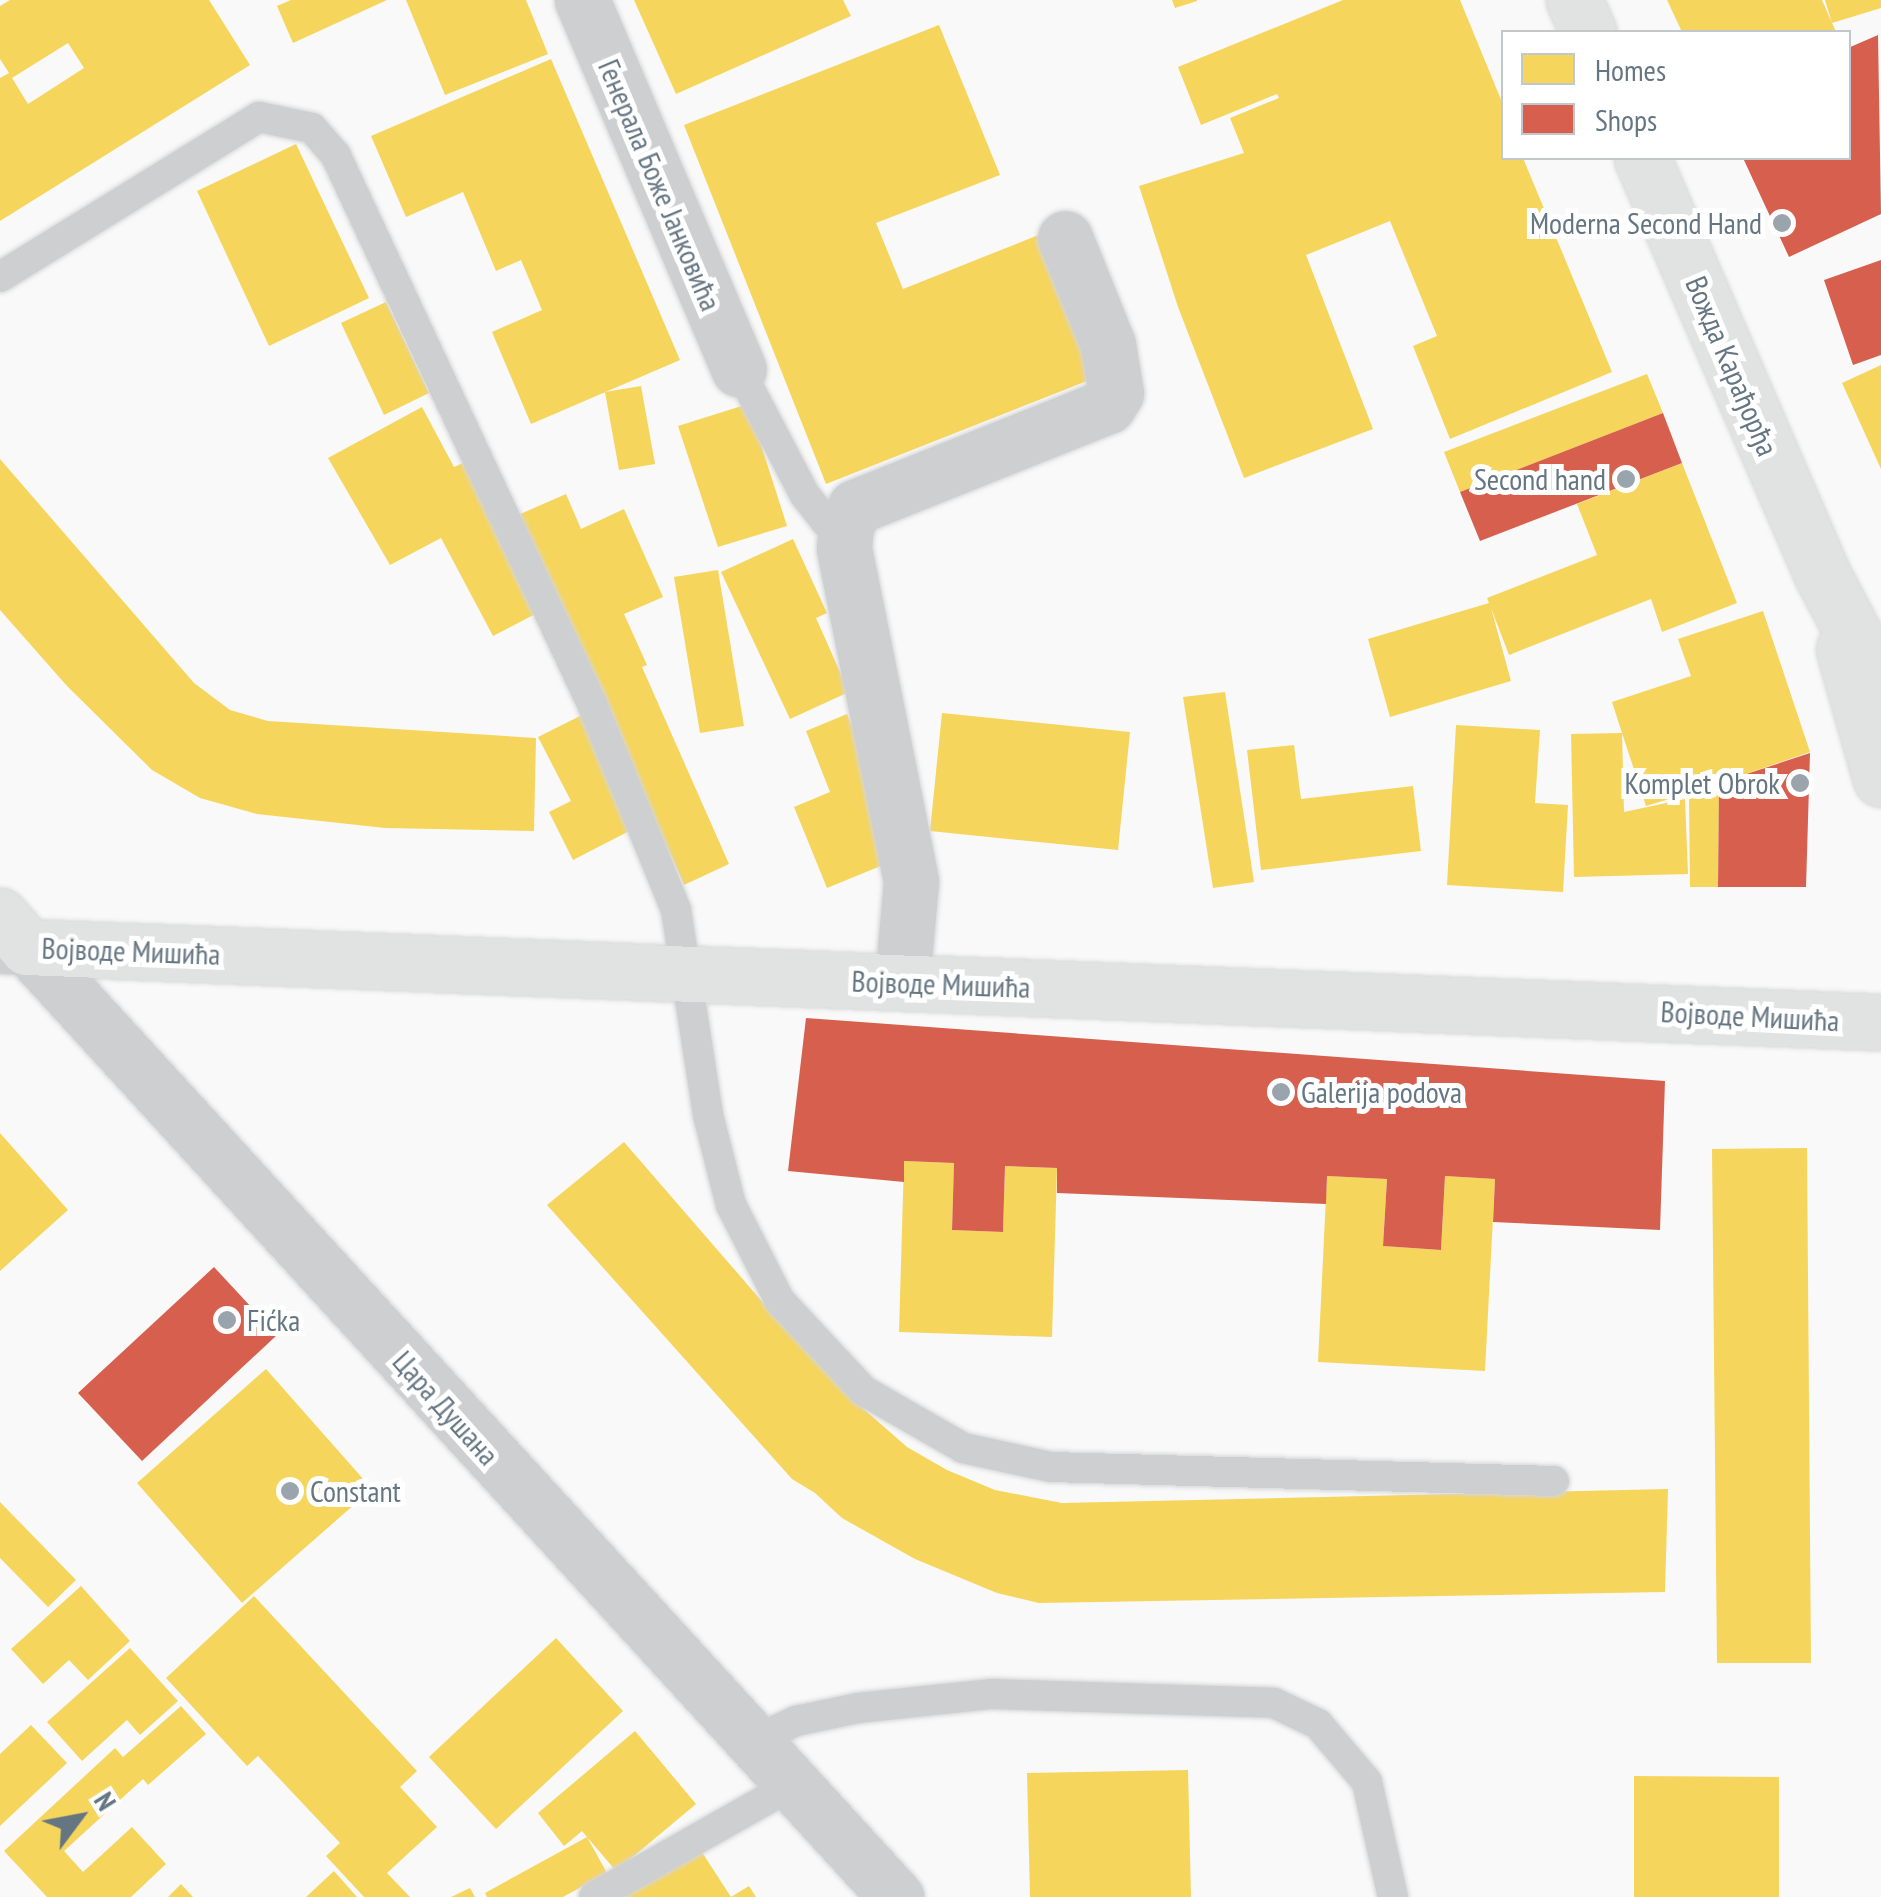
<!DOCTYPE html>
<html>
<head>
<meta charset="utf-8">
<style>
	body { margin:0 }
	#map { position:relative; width:1881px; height:1897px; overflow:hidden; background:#f9f9f9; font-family:"PT Sans Narrow",sans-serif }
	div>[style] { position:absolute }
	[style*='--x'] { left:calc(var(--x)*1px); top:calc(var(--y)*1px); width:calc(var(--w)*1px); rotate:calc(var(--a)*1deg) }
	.homes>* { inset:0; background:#f6d55c }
	.shops>* { inset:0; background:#d6604d }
	.roads { filter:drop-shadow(0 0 2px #d5d6d7) drop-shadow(0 0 2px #d5d6d7) }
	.lane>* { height:30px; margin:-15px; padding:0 15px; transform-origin:15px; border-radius:15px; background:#cecfd0 }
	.street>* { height:55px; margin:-27.5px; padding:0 27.5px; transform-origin:27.5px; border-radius:27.5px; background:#cecfd0 }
	.secondary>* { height:55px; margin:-27.5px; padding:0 27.5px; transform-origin:27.5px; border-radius:27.5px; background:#e1e2e2 }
	.dots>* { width:28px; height:28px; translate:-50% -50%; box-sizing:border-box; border:5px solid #fff; border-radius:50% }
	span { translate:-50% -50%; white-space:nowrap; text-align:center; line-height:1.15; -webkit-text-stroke:10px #fff; paint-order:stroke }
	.street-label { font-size:30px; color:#657683 }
	.poi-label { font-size:30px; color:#657683 }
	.right { translate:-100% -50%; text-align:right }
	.left { translate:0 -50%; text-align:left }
	.legend { position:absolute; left:1501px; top:30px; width:350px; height:130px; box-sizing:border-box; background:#fff; border:2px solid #c1c8cd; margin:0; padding:12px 18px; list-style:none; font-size:30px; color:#657683 }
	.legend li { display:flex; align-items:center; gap:20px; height:50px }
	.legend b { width:50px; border:2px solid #c1c8cd }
	.north { position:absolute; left:30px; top:1767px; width:100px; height:100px; -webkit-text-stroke:8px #fff; paint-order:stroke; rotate:58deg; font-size:28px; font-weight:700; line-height:40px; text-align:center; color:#657683 }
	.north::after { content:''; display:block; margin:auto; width:35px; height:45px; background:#657683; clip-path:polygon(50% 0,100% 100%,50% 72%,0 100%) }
</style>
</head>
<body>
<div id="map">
	<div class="homes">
		<i style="clip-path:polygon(evenodd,10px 0,209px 0,250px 65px,0 221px,0 78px,9px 73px,0 59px,0 6px,10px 0,68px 43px,84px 68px,28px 104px,12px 78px,68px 43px)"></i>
		<i style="clip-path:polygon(291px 0,387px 0,293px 43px,277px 6px)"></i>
		<i style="clip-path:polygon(406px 0,526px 0,548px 54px,445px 95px)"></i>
		<i style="clip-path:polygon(634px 0,843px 0,851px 16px,676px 94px)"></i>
		<i style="clip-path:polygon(1172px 0,1197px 0,1197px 1px,1175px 8px)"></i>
		<i style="clip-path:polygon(1343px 0,1460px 0,1504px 107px,1504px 158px,1523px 158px,1612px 372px,1450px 439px,1413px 346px,1437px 336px,1390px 221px,1306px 255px,1373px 429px,1244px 478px,1178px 307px,1139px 186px,1244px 153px,1230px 118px,1279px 98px,1277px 94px,1201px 125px,1178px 67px)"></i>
		<i style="clip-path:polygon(1667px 0,1822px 0,1832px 23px,1825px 0,1881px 0,1881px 8px,1832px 23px,1836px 32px,1682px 32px)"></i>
		<i style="clip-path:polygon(939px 25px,1000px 175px,876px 223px,903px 289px,1041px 234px,1097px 377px,826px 484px,684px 125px)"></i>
		<i style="clip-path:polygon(551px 59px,680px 360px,531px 424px,492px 332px,542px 310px,521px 260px,496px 271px,463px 192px,406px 217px,371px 136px)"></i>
		<i style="clip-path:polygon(296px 144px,369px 298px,269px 346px,197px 191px)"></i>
		<i style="clip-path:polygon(386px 302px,429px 393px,384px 415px,341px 323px)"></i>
		<i style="clip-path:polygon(1881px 365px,1881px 469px,1842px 383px)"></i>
		<i style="clip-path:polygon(1647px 374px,1663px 413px,1460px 492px,1444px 452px)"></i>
		<i style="clip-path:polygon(641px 386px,655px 464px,619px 470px,605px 392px)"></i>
		<i style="clip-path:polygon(748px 404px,787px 526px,718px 547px,678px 426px)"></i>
		<i style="clip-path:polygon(422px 407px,454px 467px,463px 463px,541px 611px,493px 636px,441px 538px,390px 565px,328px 458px)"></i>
		<i style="clip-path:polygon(0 459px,194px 683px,230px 710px,268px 721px,536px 738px,534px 831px,385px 828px,257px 814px,200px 798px,152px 770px,67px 686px,0 610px)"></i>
		<i style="clip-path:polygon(1682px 463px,1737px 603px,1662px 632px,1651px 599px,1509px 655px,1491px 608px,1511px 681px,1390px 717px,1368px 639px,1489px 603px,1487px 598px,1597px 555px,1577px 504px)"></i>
		<i style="clip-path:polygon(566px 494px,581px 529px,624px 509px,663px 597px,624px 614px,647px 665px,642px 667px,729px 864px,684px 885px,518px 515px)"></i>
		<i style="clip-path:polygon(793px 539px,827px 613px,816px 618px,849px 692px,790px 719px,721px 572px)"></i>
		<i style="clip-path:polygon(718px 570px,744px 726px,700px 733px,674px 577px)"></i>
		<i style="clip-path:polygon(1763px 611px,1810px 752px,1719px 783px,1718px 887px,1690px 887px,1689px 793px,1646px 806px,1622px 733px,1624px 812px,1685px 799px,1688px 874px,1574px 877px,1571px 734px,1622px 733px,1612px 702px,1691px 676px,1678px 639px)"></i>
		<i style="clip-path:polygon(1225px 692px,1254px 882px,1213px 888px,1183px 697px)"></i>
		<i style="clip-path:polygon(942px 713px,1130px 732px,1118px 850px,930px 831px)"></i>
		<i style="clip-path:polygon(584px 714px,641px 825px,573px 860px,549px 812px,571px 801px,538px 737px)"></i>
		<i style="clip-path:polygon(847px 714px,905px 856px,827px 888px,794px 807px,830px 792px,806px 731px)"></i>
		<i style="clip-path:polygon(1456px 725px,1540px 730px,1535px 803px,1568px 805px,1563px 892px,1447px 885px)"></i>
		<i style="clip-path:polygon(1294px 745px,1301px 799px,1413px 786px,1421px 851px,1261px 870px,1247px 750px)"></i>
		<i style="clip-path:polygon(0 1133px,68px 1210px,0 1271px)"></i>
		<i style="clip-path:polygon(624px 1142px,779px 1321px,858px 1404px,907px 1447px,947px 1470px,995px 1490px,1062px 1503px,1668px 1489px,1665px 1592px,1039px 1603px,997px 1593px,915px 1559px,842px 1518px,815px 1493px,792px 1479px,547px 1205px)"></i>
		<i style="clip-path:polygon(1807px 1148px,1811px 1663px,1717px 1663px,1712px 1149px)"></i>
		<i style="clip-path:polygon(904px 1161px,954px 1163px,952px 1230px,1003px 1232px,1005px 1166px,1057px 1168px,1052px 1337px,899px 1332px)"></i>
		<i style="clip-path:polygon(1327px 1176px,1387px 1179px,1383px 1246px,1441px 1250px,1445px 1176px,1495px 1179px,1485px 1371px,1318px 1362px)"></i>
		<i style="clip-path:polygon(266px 1369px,372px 1489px,242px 1603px,137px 1483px)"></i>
		<i style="clip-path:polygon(0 1502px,76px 1580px,48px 1607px,0 1558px)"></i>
		<i style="clip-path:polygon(81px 1586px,130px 1641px,88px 1680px,69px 1660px,43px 1684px,11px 1649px)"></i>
		<i style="clip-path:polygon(254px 1596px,417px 1771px,400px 1787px,437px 1827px,387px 1873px,410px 1897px,364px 1897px,326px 1856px,340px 1843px,258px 1756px,247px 1766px,166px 1678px)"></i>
		<i style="clip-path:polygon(556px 1638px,623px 1711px,496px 1829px,429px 1757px)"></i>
		<i style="clip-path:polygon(130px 1648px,178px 1701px,140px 1735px,127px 1720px,82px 1761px,47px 1722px)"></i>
		<i style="clip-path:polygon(181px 1706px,206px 1734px,148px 1785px,143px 1779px,64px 1851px,83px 1872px,132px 1827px,166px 1864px,131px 1897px,47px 1897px,4px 1851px,115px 1748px,123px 1757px)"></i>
		<i style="clip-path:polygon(31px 1725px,67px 1763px,0 1826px,0 1754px)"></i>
		<i style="clip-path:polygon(635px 1731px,696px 1804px,616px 1871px,587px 1837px,607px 1873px,563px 1897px,487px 1897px,485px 1893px,587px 1837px,582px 1831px,564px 1846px,538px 1813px)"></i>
		<i style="clip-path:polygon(1188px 1770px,1191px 1897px,1030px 1897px,1027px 1773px)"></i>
		<i style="clip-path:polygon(1634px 1776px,1779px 1777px,1779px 1897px,1634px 1897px)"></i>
		<i style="clip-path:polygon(698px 1846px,731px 1897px,627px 1897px,625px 1893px)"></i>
		<i style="clip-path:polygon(334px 1871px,357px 1897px,306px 1897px)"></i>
		<i style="clip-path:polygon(181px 1884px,193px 1897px,168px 1897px)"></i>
		<i style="clip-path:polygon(749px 1886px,756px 1897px,731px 1897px)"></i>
		<i style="clip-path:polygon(470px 1888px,475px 1897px,451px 1897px)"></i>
	</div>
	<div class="shops">
		<i style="clip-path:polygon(1878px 35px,1881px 214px,1789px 257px,1743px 158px,1848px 158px,1848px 48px)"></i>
		<i style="clip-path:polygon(1881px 260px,1881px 355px,1853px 365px,1824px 280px)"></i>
		<i style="clip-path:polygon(1663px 413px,1682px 463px,1480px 541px,1460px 492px)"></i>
		<i style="clip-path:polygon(1810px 753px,1806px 887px,1718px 887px,1719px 783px)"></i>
		<i style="clip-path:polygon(806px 1018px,1665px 1081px,1660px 1230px,1493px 1222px,1495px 1179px,1445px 1176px,1441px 1250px,1383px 1246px,1387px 1179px,1327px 1176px,1326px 1204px,1057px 1193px,1057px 1168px,1005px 1166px,1003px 1232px,952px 1230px,954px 1163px,904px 1161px,904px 1182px,788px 1171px)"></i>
		<i style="clip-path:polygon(214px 1267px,277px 1335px,142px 1461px,78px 1393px)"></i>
	</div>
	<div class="roads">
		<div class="lane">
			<i style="--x:0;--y:277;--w:304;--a:-31.7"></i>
			<i style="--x:259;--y:117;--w:54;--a:11.7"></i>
			<i style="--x:312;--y:128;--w:37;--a:49"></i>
			<i style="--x:336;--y:156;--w:605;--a:64.96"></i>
			<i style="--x:592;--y:704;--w:222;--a:67.8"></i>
			<i style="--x:676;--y:910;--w:207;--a:81.1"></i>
			<i style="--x:708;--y:1115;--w:93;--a:75.7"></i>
			<i style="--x:731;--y:1205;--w:108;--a:63"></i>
			<i style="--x:780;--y:1301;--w:123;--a:47"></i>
			<i style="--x:864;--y:1391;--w:114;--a:29.9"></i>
			<i style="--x:963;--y:1448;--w:89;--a:12.3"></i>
			<i style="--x:1050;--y:1467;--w:504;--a:1.59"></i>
			<i style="--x:739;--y:369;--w:142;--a:62.4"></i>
			<i style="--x:805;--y:495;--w:34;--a:52"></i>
			<i style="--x:826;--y:522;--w:20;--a:9"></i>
			<i style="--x:751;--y:1742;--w:50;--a:-25"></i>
			<i style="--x:796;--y:1721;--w:63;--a:-11.8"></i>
			<i style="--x:858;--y:1708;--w:135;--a:-6"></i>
			<i style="--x:992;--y:1694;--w:282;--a:1.8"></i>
			<i style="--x:1274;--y:1703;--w:49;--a:25.5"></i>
			<i style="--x:1318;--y:1724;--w:76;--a:49.8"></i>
			<i style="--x:1367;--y:1782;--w:118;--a:77.3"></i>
			<i style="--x:594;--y:1897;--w:227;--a:-29.5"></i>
		</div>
		<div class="street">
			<i style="--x:582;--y:0;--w:401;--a:67"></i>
			<i style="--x:0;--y:946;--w:27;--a:2"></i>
			<i style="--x:27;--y:947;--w:1288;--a:47.55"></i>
			<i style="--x:902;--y:982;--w:101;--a:-84.9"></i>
			<i style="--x:911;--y:881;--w:340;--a:-101.4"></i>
			<i style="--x:844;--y:548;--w:23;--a:-85"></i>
			<i style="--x:846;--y:525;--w:20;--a:-63"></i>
			<i style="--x:855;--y:507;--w:272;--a:-21.8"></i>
			<i style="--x:1108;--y:406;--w:15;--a:-58"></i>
			<i style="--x:1116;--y:393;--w:49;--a:-99.5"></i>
			<i style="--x:1108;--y:345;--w:115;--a:-111.9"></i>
		</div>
		<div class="secondary">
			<i style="--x:1574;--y:0;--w:35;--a:66"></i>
			<i style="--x:1642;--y:158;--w:453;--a:66.6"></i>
			<i style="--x:1822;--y:574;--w:127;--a:62.4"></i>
			<i style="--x:1844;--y:649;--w:135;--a:74.1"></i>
			<i style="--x:0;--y:916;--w:41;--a:48.9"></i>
			<i style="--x:27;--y:947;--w:1856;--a:2.32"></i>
		</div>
	</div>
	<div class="dots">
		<i style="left:1782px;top:223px;background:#99a4ac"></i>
		<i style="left:1626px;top:479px;background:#99a4ac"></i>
		<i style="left:1800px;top:783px;background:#99a4ac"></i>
		<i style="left:1281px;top:1092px;background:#99a4ac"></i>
		<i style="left:227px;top:1320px;background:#99a4ac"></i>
		<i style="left:290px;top:1491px;background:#99a4ac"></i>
	</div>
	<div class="street-label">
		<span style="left:660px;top:185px;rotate:67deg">Генерала Боже Јанковића</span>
		<span style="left:1732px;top:366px;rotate:67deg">Вожда Карађорђа</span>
		<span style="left:131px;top:951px;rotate:2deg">Војводе Мишића</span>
		<span style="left:941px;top:984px;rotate:2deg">Војводе Мишића</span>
		<span style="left:1750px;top:1016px;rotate:3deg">Војводе Мишића</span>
		<span style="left:446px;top:1408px;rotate:48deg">Цара Душана</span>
	</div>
	<div class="poi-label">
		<span class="right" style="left:1762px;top:223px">Moderna Second Hand</span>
		<span class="right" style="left:1606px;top:479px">Second hand</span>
		<span class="right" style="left:1780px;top:783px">Komplet Obrok</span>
		<span class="left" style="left:1301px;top:1092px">Galerija podova</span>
		<span class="left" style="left:247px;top:1320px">Fićka</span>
		<span class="left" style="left:310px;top:1491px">Constant</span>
	</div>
	<ul class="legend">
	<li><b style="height:28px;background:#f6d55c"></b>Homes</li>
	<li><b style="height:28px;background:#d6604d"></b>Shops</li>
	</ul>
	<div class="north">N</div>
</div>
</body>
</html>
